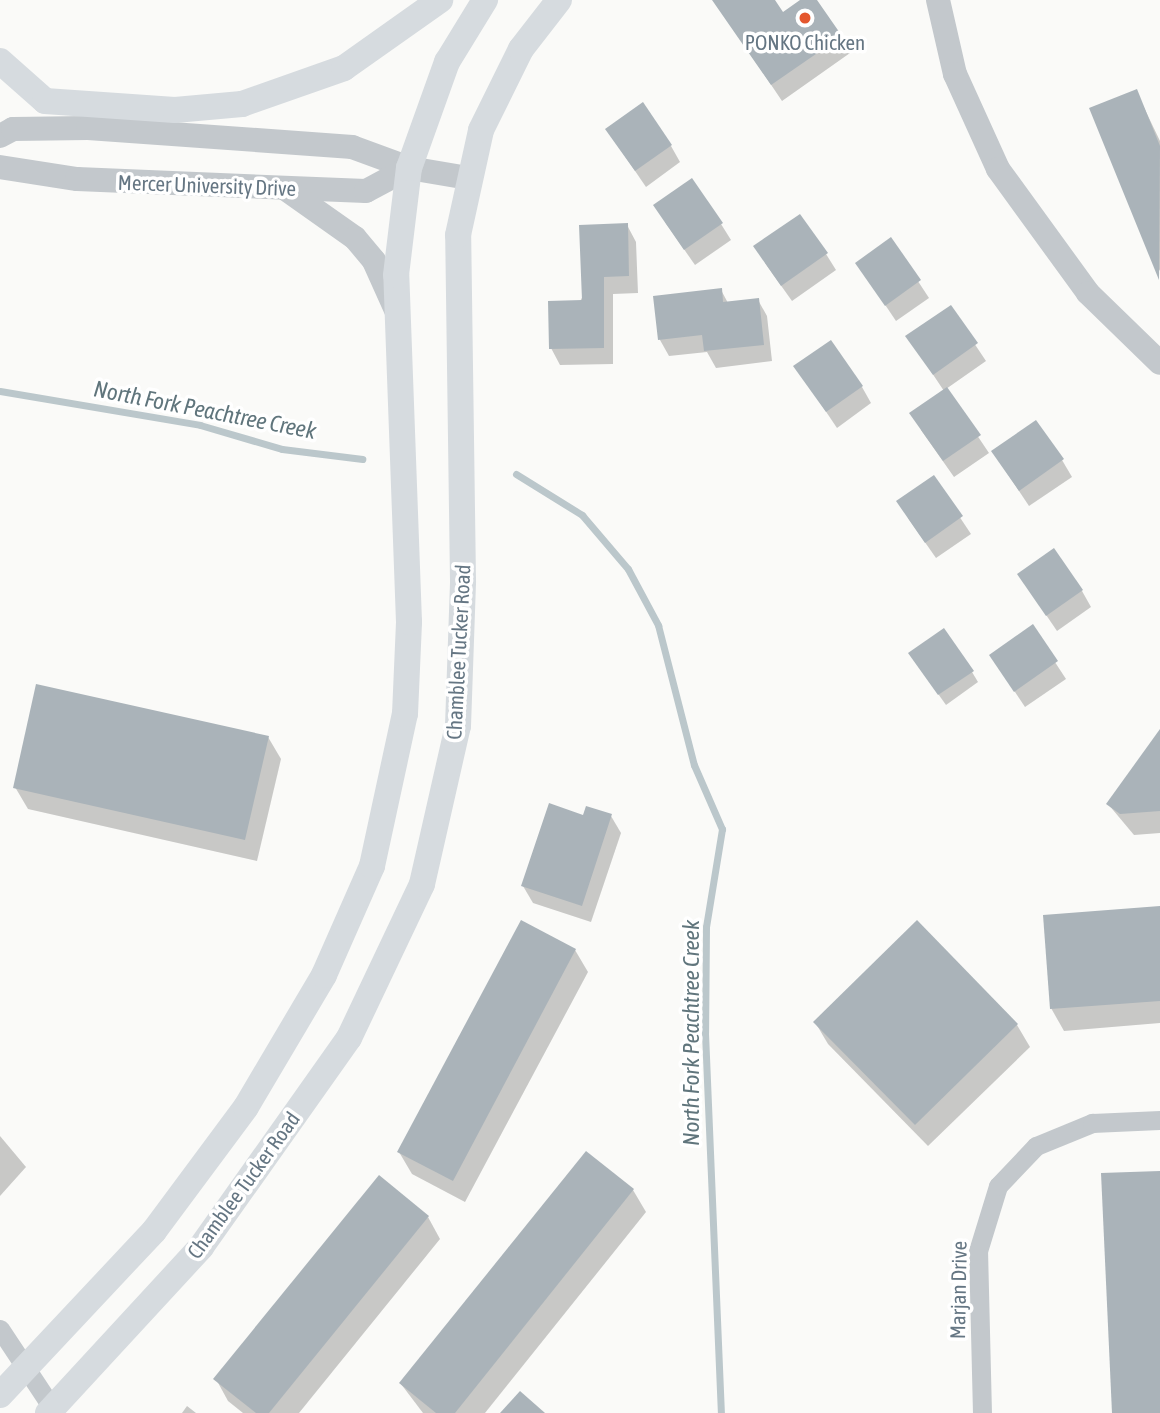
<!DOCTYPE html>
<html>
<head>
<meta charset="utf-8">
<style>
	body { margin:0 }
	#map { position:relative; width:1160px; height:1413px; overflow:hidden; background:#fafaf8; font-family:"Asap Condensed",sans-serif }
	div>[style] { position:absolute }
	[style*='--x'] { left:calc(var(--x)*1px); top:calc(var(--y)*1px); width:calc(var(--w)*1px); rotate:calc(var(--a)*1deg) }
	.shadow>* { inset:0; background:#0003 }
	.stream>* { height:7px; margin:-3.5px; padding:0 3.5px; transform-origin:3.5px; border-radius:3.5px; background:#bbc7cb }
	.building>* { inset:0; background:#aab3b9 }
	.minor>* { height:19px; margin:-9.5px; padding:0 9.5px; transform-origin:9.5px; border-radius:9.5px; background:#c3c8cc }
	.tertiary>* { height:24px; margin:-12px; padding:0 12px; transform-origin:12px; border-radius:12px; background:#c3c8cc }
	.secondary>* { height:26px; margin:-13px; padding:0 13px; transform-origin:13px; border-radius:13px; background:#d6dbdf }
	.dots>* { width:19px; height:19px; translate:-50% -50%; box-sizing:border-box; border:4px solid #fff; border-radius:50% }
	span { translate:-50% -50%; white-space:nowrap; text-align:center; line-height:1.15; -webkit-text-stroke:7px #fff; paint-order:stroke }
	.poi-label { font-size:21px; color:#657683 }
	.street-label { font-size:21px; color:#657683 }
	.water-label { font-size:23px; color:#60757c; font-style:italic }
</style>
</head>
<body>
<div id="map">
	<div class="shadow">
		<i style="clip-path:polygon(714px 0,773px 0,783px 14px,815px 0,850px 53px,782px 101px)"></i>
		<i style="clip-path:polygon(1136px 91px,1160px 141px,1160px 271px,1151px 256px)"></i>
		<i style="clip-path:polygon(607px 130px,671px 146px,680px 162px,646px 187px)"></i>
		<i style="clip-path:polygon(665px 222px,721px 224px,731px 240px,695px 265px)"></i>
		<i style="clip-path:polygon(627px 225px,636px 242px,638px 293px,613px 294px,613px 364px,560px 365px,551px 348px)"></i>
		<i style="clip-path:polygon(891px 240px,929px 298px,896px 321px,857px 263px)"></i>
		<i style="clip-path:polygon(826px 254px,836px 270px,792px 301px,765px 263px)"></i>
		<i style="clip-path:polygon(721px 290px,728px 303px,758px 300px,767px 316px,772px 361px,716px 368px,707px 352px,669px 356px,660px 340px,655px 297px)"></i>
		<i style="clip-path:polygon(950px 307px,986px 361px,946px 389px,989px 453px,954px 477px,921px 430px,944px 391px,908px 337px)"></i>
		<i style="clip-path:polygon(796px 367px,862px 387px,871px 403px,837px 428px)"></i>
		<i style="clip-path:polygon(993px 452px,1062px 460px,1072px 477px,1029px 506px)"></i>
		<i style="clip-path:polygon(933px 477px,971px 534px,936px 558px,908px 518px)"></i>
		<i style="clip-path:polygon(1019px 575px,1082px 591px,1091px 607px,1057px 631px)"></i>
		<i style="clip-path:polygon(1032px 627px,1066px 679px,1025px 707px,991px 656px)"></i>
		<i style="clip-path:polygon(917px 664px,972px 672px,978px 682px,946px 705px)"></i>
		<i style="clip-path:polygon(1160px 732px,1160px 833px,1134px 835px,1108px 804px)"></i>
		<i style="clip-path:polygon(268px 737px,281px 759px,257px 861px,28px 809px,15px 787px)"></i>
		<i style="clip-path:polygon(611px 816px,621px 833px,591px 922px,533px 903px,523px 886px,584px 817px)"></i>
		<i style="clip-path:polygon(1160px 908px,1160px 1023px,1064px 1031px,1051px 1008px)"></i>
		<i style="clip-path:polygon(575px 950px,588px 972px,465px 1202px,412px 1174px,399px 1152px)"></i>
		<i style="clip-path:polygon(815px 1022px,1017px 1025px,1030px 1047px,928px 1146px,828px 1044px)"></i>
		<i style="clip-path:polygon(0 1136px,26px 1167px,0 1196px)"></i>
		<i style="clip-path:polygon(586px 1153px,633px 1190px,646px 1212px,485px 1413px,423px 1413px,401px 1384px)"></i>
		<i style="clip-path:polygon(428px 1217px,440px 1239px,299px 1413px,243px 1413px,228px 1401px,216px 1379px)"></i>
		<i style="clip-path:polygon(187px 1406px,196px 1413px,182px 1413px)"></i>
	</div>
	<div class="stream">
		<i style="--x:0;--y:391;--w:203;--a:9.6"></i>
		<i style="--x:200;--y:425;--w:85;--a:16.3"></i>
		<i style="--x:282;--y:449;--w:81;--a:7.1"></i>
		<i style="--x:516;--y:474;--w:78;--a:31.8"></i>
		<i style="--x:582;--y:515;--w:71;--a:49.6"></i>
		<i style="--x:628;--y:569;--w:64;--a:61.8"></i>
		<i style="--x:658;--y:625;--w:145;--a:75.6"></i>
		<i style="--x:694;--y:765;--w:70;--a:66.4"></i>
		<i style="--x:722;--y:829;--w:99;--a:99.3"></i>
		<i style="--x:706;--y:927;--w:106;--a:90.5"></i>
		<i style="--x:705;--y:1033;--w:380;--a:87.6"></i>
	</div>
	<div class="building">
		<i style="clip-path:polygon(712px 0,775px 0,783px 12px,800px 0,817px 0,842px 36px,771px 85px)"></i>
		<i style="clip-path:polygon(1137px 89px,1160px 146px,1159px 280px,1089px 108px)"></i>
		<i style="clip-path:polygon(643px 102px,672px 145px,635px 171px,605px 129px)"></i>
		<i style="clip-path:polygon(692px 178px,723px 223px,684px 250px,653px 205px)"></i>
		<i style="clip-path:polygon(800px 214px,828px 253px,781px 286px,753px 246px)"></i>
		<i style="clip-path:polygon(628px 223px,629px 276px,604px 277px,604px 348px,549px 349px,548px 301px,582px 300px,579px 225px)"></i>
		<i style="clip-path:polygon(891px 237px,921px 280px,885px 306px,855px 263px)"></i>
		<i style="clip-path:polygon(722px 288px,723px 302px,759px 298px,764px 345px,704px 351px,702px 335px,658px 340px,653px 296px)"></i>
		<i style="clip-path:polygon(951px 305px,978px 343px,933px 375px,905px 336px)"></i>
		<i style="clip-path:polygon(831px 340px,863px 386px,826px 412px,793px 366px)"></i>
		<i style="clip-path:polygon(947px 387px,981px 435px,943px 461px,909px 413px)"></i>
		<i style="clip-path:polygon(1036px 420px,1064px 459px,1019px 491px,991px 451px)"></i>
		<i style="clip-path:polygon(934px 475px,963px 516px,925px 543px,896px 501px)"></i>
		<i style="clip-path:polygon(1054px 548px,1083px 590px,1046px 616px,1017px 574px)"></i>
		<i style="clip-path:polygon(1033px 624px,1058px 661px,1014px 692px,989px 655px)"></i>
		<i style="clip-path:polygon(944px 628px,974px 671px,938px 695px,908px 653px)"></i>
		<i style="clip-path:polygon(36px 684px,269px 736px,245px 840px,13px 788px)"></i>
		<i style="clip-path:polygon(1160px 729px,1160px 811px,1120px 814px,1106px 804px)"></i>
		<i style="clip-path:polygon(549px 803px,583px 815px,586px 806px,612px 814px,582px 906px,521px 886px)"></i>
		<i style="clip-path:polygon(1160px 906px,1160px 1001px,1050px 1009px,1043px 915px)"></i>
		<i style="clip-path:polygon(521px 920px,576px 949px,453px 1181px,397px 1152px)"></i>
		<i style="clip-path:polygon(917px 920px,1018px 1024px,915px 1125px,813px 1022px)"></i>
		<i style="clip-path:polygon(586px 1151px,634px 1189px,455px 1413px,436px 1413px,399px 1383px)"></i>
		<i style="clip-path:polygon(1160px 1171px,1160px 1413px,1112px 1413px,1101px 1173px)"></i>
		<i style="clip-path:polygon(379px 1175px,429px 1216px,269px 1413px,256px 1413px,213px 1379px)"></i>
		<i style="clip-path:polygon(520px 1391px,545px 1413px,500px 1413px)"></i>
	</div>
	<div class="minor">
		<i style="--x:0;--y:1329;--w:96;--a:56.5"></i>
		<i style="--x:982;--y:1413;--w:162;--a:-91.4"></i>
		<i style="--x:978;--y:1251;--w:68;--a:-72.9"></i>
		<i style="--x:998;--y:1186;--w:55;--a:-46.5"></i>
		<i style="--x:1036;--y:1146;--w:61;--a:-22.3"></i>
		<i style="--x:1092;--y:1123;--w:68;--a:-2.5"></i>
	</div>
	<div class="tertiary">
		<i style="--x:938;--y:0;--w:76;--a:77.1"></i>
		<i style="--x:955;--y:74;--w:104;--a:65.6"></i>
		<i style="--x:998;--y:169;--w:153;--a:54"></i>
		<i style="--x:1088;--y:293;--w:100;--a:44.2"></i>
		<i style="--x:0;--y:136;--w:15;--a:-28"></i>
		<i style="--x:13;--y:129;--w:75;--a:-0.8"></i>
		<i style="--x:88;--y:128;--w:265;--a:4.1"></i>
		<i style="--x:352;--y:147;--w:61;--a:20.2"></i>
		<i style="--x:409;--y:168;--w:60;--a:9.6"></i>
		<i style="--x:0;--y:167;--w:78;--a:8.9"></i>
		<i style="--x:77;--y:179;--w:289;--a:2.4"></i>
		<i style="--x:366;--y:191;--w:49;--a:-28.1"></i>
		<i style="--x:287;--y:190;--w:83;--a:35.2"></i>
		<i style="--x:355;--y:238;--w:30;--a:50"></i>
		<i style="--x:374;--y:261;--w:54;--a:65.8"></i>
	</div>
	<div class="secondary">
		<i style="--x:0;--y:61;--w:60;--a:41.6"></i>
		<i style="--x:45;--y:101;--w:130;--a:4"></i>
		<i style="--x:175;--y:110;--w:67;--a:-5.1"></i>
		<i style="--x:242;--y:104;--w:108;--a:-19.4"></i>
		<i style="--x:344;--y:68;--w:118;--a:-35.3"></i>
		<i style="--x:0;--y:1395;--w:225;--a:-46.8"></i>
		<i style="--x:154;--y:1231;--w:154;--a:-53.4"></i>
		<i style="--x:246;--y:1107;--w:153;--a:-59.4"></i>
		<i style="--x:324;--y:975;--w:119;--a:-66.2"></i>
		<i style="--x:372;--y:866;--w:156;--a:-77.8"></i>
		<i style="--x:405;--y:714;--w:92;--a:-87.5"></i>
		<i style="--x:409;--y:622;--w:347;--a:-92.1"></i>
		<i style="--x:396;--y:275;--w:108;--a:-83.1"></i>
		<i style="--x:409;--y:168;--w:113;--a:-70.3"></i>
		<i style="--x:447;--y:62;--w:73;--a:-58.5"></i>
		<i style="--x:48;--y:1413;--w:226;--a:-47.3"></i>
		<i style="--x:201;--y:1247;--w:256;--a:-54.7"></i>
		<i style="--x:349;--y:1038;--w:170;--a:-64.6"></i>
		<i style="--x:422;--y:884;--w:162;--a:-77.2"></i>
		<i style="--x:458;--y:726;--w:145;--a:-88"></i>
		<i style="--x:463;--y:581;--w:346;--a:-90.8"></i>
		<i style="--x:458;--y:235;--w:107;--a:-77.6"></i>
		<i style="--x:481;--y:130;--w:90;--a:-63.7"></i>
		<i style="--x:521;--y:49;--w:62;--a:-52.2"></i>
	</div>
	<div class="dots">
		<i style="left:805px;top:18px;background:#e4572e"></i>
	</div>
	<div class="poi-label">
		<span style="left:805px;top:42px">PONKO Chicken</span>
	</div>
	<div class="street-label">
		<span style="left:207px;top:185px;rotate:2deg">Mercer University Drive</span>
		<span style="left:458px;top:652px;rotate:-87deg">Chamblee Tucker Road</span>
		<span style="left:243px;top:1185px;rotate:-54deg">Chamblee Tucker Road</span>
		<span style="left:958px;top:1290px;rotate:-89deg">Marjan Drive</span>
	</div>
	<div class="water-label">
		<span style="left:205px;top:410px;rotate:11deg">North Fork Peachtree Creek</span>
		<span style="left:691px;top:1033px;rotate:-90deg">North Fork Peachtree Creek</span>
	</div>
</div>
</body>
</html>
